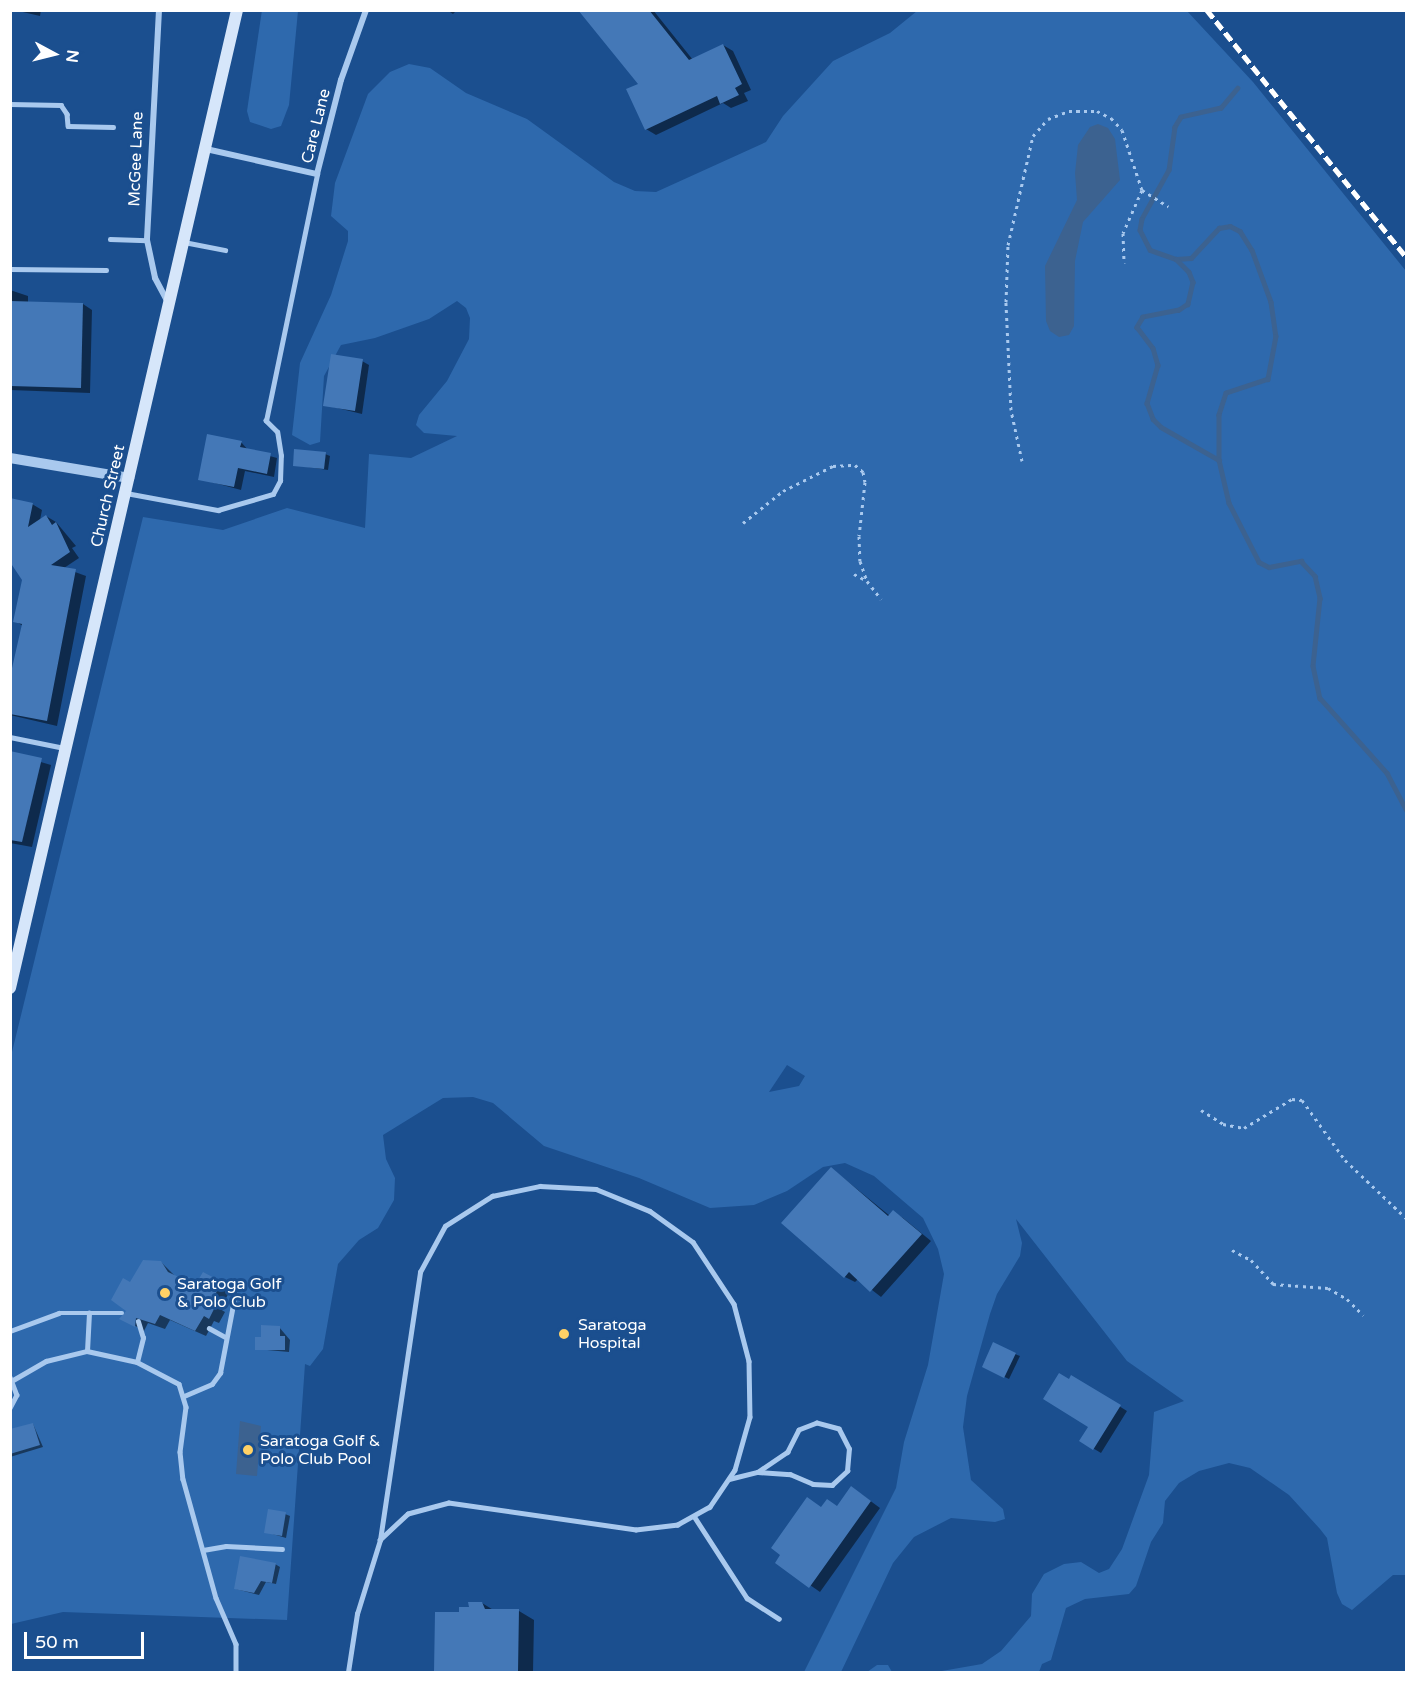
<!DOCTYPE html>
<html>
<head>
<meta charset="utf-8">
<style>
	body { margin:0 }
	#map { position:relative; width:1417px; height:1683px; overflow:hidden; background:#1b4f8f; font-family:"Varela Round",sans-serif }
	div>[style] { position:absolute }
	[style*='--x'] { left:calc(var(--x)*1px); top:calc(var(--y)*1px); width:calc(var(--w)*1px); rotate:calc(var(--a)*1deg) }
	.green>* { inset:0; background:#2e69ad }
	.water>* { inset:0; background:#3c6290 }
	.shadow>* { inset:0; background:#0007 }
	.stream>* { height:4.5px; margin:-2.25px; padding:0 2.25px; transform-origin:2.25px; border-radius:2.25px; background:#3c6290 }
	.building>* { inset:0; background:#4478b7 }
	.path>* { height:3px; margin-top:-1.5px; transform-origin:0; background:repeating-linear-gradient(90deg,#a9c9ee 0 3px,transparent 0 7.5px) }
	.service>* { height:4.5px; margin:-2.25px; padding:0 2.25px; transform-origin:2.25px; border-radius:2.25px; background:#a9c9ee }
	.minor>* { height:6px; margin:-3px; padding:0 3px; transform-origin:3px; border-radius:3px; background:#a9c9ee }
	.tertiary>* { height:10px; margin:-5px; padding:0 5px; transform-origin:5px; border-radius:5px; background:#a9c9ee }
	.secondary>* { height:12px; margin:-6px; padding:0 6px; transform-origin:6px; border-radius:6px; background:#d6e6fa }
	.rail>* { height:4.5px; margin-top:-2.25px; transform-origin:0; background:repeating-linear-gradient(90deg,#fff 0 10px,transparent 0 14.5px) }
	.dots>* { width:16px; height:16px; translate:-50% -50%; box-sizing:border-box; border:3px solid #1b4f8f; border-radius:50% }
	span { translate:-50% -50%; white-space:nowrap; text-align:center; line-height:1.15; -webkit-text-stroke:6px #1b4f8f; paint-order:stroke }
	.street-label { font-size:16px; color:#fff }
	.poi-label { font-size:16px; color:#fff }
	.left { translate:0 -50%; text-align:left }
	.frame { position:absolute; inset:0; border:12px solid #fff; pointer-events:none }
	.north { position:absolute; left:24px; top:24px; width:60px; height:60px; -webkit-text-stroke:4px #1b4f8f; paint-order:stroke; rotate:97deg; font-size:16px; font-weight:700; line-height:24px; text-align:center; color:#fff }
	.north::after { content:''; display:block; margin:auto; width:21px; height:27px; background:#fff; clip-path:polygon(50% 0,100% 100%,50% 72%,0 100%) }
	.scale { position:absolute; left:24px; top:1632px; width:120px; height:27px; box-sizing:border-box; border:3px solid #fff; border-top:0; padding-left:8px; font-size:18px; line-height:21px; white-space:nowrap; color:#fff; -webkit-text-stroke:4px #1b4f8f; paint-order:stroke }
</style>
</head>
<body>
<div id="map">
	<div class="green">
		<i style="clip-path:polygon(262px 10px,298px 11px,289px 105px,281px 126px,271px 129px,250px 122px,247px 111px)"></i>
		<i style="clip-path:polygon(evenodd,917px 11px,1187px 11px,1253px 82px,1406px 271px,1406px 1575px,1393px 1575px,1352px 1610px,1342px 1604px,1337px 1593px,1327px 1538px,1320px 1529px,1289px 1495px,1250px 1468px,1229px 1463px,1199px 1471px,1179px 1483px,1165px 1501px,1163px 1523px,1151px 1542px,1136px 1586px,1129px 1594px,1085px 1599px,1066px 1608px,1051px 1660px,1042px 1664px,1039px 1672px,936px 1672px,982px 1664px,1001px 1651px,1031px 1616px,1032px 1594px,1044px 1574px,1064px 1564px,1081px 1562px,1099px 1573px,1109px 1569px,1122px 1549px,1149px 1475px,1154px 1412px,1184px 1401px,1127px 1361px,1016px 1219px,1022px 1243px,1020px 1256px,997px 1294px,990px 1314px,967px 1396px,963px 1427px,971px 1480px,1003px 1509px,1005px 1519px,995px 1522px,951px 1518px,914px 1537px,893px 1563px,841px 1672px,804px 1672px,896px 1488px,904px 1442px,928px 1365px,944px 1274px,938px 1249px,923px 1218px,874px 1176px,845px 1163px,823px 1167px,787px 1191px,754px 1205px,710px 1208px,639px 1178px,544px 1146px,493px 1103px,473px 1097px,443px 1098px,383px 1135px,386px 1159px,395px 1178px,394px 1200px,378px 1228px,359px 1240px,338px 1264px,323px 1349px,310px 1366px,305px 1364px,287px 1620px,63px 1612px,11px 1624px,11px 1056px,143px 517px,223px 530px,287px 508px,365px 528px,369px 454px,411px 458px,457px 436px,424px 433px,416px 425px,419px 415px,447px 381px,469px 339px,470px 318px,466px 308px,457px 301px,429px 319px,375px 338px,341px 345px,324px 376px,320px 442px,310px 445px,292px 435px,300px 363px,331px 295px,348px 241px,348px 231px,331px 216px,335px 183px,368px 94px,390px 72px,409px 64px,430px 68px,466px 93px,527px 119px,614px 182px,635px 191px,656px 192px,766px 142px,783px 116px,833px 61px,890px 33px,917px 11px,787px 1065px,805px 1076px,799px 1086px,769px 1092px,787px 1065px)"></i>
		<i style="clip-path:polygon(877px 1665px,888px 1665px,892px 1672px,867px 1672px)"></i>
	</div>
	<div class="water">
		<i style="clip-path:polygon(1098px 124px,1108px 128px,1115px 139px,1120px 180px,1083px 222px,1075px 261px,1074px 326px,1069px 335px,1059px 337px,1050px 331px,1046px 321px,1045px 266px,1077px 200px,1075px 173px,1078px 145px,1090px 127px)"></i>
		<i style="clip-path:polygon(240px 1421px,261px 1426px,257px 1476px,236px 1474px)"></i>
	</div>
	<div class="shadow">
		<i style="clip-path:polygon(14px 10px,41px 10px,40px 16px)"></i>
		<i style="clip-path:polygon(447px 10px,457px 10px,453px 14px)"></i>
		<i style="clip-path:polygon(580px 10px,653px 10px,693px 60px,723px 45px,733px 51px,751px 90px,744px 93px,748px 101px,731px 108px,723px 103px,656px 135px,646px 129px,640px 84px)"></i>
		<i style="clip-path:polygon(10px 290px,28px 296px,28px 303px,83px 304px,92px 310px,90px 393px,10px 390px)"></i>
		<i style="clip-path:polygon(362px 361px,369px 365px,362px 414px,325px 405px)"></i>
		<i style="clip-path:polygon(241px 442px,248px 450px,277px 458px,274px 477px,245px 471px,241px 490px,200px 479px)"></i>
		<i style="clip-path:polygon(325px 454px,330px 456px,328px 470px,294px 465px)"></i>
		<i style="clip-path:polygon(32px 504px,42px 510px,40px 520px,46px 516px,56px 522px,76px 546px,72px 548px,79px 558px,64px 568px,86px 576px,57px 726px,10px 715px,10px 684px,23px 626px,15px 621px,23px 580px,10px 560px)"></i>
		<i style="clip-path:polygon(10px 753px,51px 765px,32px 847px,10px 843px)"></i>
		<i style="clip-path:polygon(831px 1168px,890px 1216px,893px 1212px,903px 1218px,931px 1241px,881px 1297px,858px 1279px,855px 1282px,845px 1277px)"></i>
		<i style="clip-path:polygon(161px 1262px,177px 1278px,198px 1284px,203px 1274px,231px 1289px,220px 1309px,225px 1312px,219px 1323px,214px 1321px,206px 1336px,170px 1320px,165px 1329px,148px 1323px,144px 1331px,122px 1318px,128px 1311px,130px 1284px)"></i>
		<i style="clip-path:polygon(279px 1327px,290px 1340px,289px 1352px,256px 1349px,263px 1339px)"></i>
		<i style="clip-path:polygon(1015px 1354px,1020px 1356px,1009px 1379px,988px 1369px)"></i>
		<i style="clip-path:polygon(1072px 1377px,1127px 1411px,1101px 1453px,1081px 1441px,1091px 1426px,1069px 1381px)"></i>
		<i style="clip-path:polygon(33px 1424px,43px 1447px,10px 1457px,10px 1431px)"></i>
		<i style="clip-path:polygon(861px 1494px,880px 1508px,820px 1592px,777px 1562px,822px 1508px,838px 1507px)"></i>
		<i style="clip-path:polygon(285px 1514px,290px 1516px,286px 1538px,266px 1532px)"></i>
		<i style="clip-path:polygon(275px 1564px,280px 1567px,276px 1584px,266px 1582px,259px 1595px,236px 1589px)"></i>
		<i style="clip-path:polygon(482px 1603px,495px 1611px,519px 1611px,534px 1620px,533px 1672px,436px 1672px,436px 1613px,461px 1614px)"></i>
	</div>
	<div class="stream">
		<i style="--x:1238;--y:88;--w:26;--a:130"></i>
		<i style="--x:1221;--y:108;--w:41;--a:167.3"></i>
		<i style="--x:1181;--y:117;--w:12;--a:121"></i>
		<i style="--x:1175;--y:127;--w:43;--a:97.9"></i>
		<i style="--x:1169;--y:170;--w:56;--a:118.9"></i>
		<i style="--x:1142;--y:219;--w:11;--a:100"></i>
		<i style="--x:1140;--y:230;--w:22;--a:63"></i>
		<i style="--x:1150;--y:250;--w:28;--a:19"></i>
		<i style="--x:1176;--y:259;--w:15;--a:-4"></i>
		<i style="--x:1191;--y:258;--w:41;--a:-47"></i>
		<i style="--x:1219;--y:228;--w:11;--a:-10"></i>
		<i style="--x:1230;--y:226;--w:11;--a:27"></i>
		<i style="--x:1240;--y:231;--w:22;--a:58"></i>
		<i style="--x:1252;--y:250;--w:55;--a:69.9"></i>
		<i style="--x:1271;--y:302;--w:34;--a:82"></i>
		<i style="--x:1276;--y:336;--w:44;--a:100.5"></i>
		<i style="--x:1268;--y:379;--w:44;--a:161.6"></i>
		<i style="--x:1226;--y:393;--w:23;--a:108"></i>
		<i style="--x:1219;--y:415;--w:45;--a:90"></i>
		<i style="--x:1219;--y:460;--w:44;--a:76.9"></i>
		<i style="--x:1229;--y:503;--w:66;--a:63"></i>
		<i style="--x:1259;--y:562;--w:11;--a:27"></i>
		<i style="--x:1269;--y:567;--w:33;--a:-11"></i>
		<i style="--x:1301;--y:561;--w:21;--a:47"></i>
		<i style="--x:1315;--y:576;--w:23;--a:77"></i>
		<i style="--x:1320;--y:598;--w:68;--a:95.9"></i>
		<i style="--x:1313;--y:666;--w:33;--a:78"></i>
		<i style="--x:1320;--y:698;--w:101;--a:48.2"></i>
		<i style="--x:1387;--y:773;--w:41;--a:62.2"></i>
		<i style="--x:1176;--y:259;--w:18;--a:45"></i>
		<i style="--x:1189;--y:272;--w:11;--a:68"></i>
		<i style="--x:1193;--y:282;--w:23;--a:103"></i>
		<i style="--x:1188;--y:304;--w:11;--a:146"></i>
		<i style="--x:1179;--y:310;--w:37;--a:169"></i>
		<i style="--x:1143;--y:317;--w:12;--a:121"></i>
		<i style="--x:1137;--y:327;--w:26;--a:53"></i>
		<i style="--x:1153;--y:348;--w:18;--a:74"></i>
		<i style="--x:1158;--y:365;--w:40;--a:106"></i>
		<i style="--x:1147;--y:403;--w:17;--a:69"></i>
		<i style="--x:1153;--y:419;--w:11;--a:45"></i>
		<i style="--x:1161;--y:427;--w:67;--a:29.6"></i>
	</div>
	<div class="building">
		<i style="clip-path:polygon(578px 10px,649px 10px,689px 60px,723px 44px,742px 84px,735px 88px,739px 95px,720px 104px,717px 96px,645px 130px,626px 89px,638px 84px)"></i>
		<i style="clip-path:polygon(10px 301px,83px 303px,81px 388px,10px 386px)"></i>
		<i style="clip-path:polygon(331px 354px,363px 359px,355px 411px,323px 406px)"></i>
		<i style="clip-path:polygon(207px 434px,242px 441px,240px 447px,271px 453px,267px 474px,238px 468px,234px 487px,198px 480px)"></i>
		<i style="clip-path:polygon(294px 449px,326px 452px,324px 469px,293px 466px)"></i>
		<i style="clip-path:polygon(10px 498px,33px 503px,28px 527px,46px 515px,52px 525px,56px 522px,70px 552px,51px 565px,76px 569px,47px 721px,10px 714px,10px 677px,22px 624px,13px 622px,22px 580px,10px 562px)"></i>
		<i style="clip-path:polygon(10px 751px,42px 758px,22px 842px,10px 840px)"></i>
		<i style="clip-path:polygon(831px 1167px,888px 1216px,893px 1210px,922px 1234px,870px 1292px,849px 1272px,844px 1278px,781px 1223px)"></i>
		<i style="clip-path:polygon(143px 1260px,161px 1261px,168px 1272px,183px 1279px,185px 1275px,197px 1282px,203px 1272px,222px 1282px,211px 1302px,216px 1305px,209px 1319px,204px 1316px,195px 1331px,160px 1315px,155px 1324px,136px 1318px,135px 1327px,119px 1319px,126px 1311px,111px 1300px,123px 1278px,130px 1282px)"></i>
		<i style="clip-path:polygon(261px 1325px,280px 1326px,280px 1336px,285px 1336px,285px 1350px,255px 1350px,255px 1337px,261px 1337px)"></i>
		<i style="clip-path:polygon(993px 1342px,1016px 1353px,1004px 1378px,982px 1367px)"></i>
		<i style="clip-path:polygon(1059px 1373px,1069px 1379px,1071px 1375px,1121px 1405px,1093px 1450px,1079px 1441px,1088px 1427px,1043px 1399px)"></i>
		<i style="clip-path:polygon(33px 1423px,40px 1445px,10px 1454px,10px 1429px)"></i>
		<i style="clip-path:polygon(851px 1486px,871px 1501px,809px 1588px,775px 1563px,780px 1555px,771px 1548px,807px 1497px,821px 1507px,827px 1499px,837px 1506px)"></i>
		<i style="clip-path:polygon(268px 1509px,286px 1512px,282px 1536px,264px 1533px)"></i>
		<i style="clip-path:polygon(240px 1556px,276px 1563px,272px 1583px,261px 1581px,254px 1593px,234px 1589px)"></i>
		<i style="clip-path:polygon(468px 1602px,482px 1602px,485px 1609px,519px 1609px,518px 1672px,434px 1672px,435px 1612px,459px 1612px,459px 1607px,469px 1607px)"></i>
	</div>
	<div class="path">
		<i style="--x:1142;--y:190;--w:31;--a:32"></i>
		<i style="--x:1022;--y:461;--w:52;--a:-102.2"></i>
		<i style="--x:1011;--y:410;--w:108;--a:-92.7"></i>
		<i style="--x:1006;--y:302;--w:57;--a:-88"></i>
		<i style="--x:1008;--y:245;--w:112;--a:-77.1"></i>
		<i style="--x:1033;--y:136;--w:23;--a:-49"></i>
		<i style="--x:1048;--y:119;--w:22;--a:-21"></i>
		<i style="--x:1069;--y:111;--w:28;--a:0"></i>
		<i style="--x:1097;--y:111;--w:16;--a:27"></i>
		<i style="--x:1111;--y:118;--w:16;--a:47"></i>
		<i style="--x:1122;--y:130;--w:63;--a:71.6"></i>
		<i style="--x:1142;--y:190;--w:47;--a:113.8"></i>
		<i style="--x:1123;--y:233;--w:30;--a:88"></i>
		<i style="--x:743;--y:523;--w:51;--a:-38.7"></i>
		<i style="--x:783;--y:491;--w:56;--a:-26.6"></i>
		<i style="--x:833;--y:466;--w:22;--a:-3"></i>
		<i style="--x:855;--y:465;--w:11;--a:41"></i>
		<i style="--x:863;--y:472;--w:10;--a:79"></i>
		<i style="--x:865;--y:482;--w:54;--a:96.3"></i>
		<i style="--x:859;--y:536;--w:25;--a:88"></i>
		<i style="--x:860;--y:561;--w:21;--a:71"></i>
		<i style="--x:867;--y:581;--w:23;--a:52"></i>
		<i style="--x:854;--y:574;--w:15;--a:28"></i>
		<i style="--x:1201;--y:1110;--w:26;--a:32"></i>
		<i style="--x:1223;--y:1124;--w:21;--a:11"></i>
		<i style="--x:1244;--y:1128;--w:56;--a:-31.1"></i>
		<i style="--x:1292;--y:1099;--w:10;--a:6"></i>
		<i style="--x:1302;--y:1100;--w:74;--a:54.4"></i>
		<i style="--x:1345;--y:1160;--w:84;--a:43.6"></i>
		<i style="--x:1232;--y:1250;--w:21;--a:28"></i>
		<i style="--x:1251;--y:1260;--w:33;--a:47"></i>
		<i style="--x:1273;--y:1284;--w:55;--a:4.2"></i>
		<i style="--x:1328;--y:1288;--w:22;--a:30"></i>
		<i style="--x:1347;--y:1299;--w:23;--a:45"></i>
	</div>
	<div class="service">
		<i style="--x:10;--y:104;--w:51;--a:1.1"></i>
		<i style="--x:61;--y:105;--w:11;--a:56"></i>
		<i style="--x:67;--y:114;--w:12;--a:85"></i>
		<i style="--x:68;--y:126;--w:45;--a:1.3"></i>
		<i style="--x:110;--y:239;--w:37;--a:2"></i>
		<i style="--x:184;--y:242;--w:42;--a:11"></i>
		<i style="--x:10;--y:269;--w:96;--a:0.6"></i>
		<i style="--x:126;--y:493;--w:94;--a:10.5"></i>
		<i style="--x:218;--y:510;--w:57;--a:-16.2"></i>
		<i style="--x:273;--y:494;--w:15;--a:-62"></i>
		<i style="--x:280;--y:481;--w:25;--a:-88"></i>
		<i style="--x:281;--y:456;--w:24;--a:-99"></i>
		<i style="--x:277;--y:432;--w:16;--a:-135"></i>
		<i style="--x:266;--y:421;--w:252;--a:-78.3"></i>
		<i style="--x:10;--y:737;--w:55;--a:11.5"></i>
		<i style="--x:209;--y:1328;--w:18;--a:29"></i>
		<i style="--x:10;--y:1331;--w:52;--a:-20.2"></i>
		<i style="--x:59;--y:1313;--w:63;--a:0"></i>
		<i style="--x:87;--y:1351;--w:38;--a:-87"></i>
		<i style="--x:137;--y:1362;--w:25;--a:-76"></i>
		<i style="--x:143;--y:1338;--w:17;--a:-107"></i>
		<i style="--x:10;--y:1377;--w:19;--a:69"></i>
		<i style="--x:17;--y:1395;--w:15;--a:118"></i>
		<i style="--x:13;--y:1380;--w:38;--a:-30"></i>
		<i style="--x:46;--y:1361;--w:42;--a:-13.7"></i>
		<i style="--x:87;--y:1351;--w:51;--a:12.4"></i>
		<i style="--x:137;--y:1362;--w:47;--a:27.6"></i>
		<i style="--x:179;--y:1384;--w:24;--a:73"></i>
		<i style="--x:186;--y:1407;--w:45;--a:97.6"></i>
		<i style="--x:180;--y:1452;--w:27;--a:84"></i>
		<i style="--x:183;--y:1479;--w:123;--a:74.5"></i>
		<i style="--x:216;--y:1598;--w:50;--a:66.5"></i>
		<i style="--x:236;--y:1644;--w:28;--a:90"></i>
		<i style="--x:184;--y:1396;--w:30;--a:-23"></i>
		<i style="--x:212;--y:1384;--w:14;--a:-54"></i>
		<i style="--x:220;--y:1373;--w:80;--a:-79.2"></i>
		<i style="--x:729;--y:1479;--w:30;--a:-14"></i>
		<i style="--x:758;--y:1472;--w:32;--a:4"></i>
		<i style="--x:790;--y:1474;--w:25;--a:23"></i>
		<i style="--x:813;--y:1484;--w:19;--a:3"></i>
		<i style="--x:832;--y:1485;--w:21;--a:-43"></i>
		<i style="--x:847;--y:1471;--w:22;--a:-85"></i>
		<i style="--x:849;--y:1449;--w:22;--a:-117"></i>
		<i style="--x:839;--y:1429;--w:23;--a:-165"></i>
		<i style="--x:817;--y:1423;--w:19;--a:159"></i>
		<i style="--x:799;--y:1430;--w:25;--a:117"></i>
		<i style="--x:788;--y:1452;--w:36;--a:146"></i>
		<i style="--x:694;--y:1516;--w:98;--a:57.1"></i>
		<i style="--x:747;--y:1598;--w:38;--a:33"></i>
		<i style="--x:203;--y:1550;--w:23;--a:-10"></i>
		<i style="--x:226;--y:1546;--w:56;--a:3.1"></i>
		<i style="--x:348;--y:1672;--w:59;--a:-81.2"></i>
		<i style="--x:357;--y:1614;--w:77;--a:-72.7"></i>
		<i style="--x:380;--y:1540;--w:271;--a:-81.5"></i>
		<i style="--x:420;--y:1272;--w:52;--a:-61.5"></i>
		<i style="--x:445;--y:1226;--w:56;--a:-32.6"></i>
		<i style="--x:492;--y:1196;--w:49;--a:-11.8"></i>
		<i style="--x:540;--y:1186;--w:56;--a:3.1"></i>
		<i style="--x:596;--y:1189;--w:58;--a:22.2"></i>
		<i style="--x:650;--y:1211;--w:53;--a:35.8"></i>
		<i style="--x:693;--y:1242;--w:74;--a:56.5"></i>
		<i style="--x:734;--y:1304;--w:59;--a:75.3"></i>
		<i style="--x:749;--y:1361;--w:56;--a:89"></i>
		<i style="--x:750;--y:1417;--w:55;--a:105.8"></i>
		<i style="--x:735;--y:1470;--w:45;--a:124"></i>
		<i style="--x:710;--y:1507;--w:37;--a:151"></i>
		<i style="--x:678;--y:1525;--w:42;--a:173.2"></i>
		<i style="--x:636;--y:1530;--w:189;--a:-171.8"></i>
		<i style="--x:449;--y:1503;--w:42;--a:165"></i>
		<i style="--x:408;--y:1514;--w:38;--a:137"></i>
	</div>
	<div class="minor">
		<i style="--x:159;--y:10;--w:230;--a:93"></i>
		<i style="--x:147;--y:240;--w:39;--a:78"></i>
		<i style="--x:155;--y:278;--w:27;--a:62"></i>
		<i style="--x:206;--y:149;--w:114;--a:12.7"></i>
		<i style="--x:317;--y:174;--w:97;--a:-75.7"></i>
		<i style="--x:341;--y:80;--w:74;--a:-70.3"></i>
	</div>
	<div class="tertiary">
		<i style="--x:10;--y:458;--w:121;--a:9.5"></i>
	</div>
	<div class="secondary">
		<i style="--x:10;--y:988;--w:1004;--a:-76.93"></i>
	</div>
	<div class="rail">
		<i style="--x:1207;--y:10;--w:317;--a:51.1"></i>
	</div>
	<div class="dots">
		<i style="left:165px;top:1293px;background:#ffd166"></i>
		<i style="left:564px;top:1334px;background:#ffd166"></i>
		<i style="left:248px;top:1450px;background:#ffd166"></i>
	</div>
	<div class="street-label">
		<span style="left:316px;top:126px;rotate:-76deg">Care Lane</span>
		<span style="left:136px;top:159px;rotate:-88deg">McGee Lane</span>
		<span style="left:108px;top:496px;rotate:-77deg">Church Street</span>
	</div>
	<div class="poi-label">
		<span class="left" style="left:177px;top:1293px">Saratoga Golf<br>&amp; Polo Club</span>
		<span class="left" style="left:578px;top:1334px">Saratoga<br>Hospital</span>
		<span class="left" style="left:260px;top:1450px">Saratoga Golf &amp;<br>Polo Club Pool</span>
	</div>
	<div class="frame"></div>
	<div class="north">N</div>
	<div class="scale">50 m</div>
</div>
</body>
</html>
